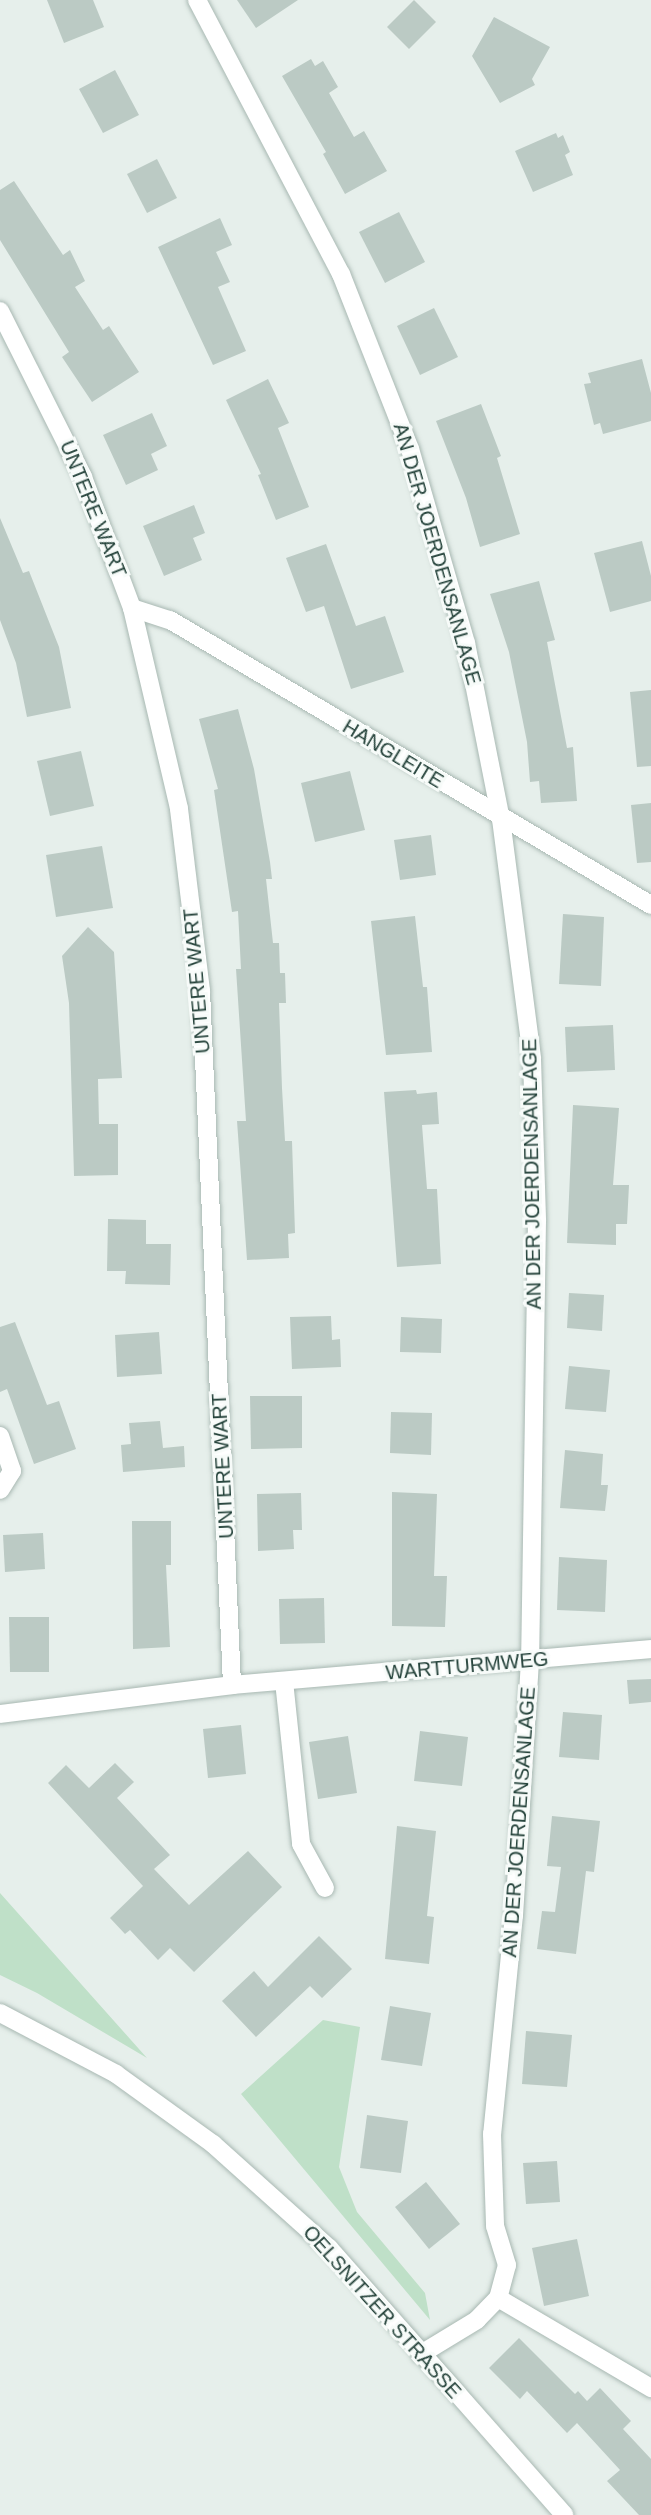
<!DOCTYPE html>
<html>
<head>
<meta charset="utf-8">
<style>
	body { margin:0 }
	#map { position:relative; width:651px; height:2515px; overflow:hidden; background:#e6efeb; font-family:Helvetica,sans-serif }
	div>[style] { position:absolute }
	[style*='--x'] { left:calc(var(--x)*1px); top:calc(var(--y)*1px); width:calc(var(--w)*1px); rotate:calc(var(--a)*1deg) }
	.green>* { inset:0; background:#bfe0c8 }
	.building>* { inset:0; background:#bbcac4 }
	.roads { filter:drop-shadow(0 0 2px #a8b8b2) drop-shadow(0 0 2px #a8b8b2) }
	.minor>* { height:18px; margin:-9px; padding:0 9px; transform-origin:9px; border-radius:9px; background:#fff }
	.tertiary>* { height:18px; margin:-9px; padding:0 9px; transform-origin:9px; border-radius:9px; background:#fff }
	.secondary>* { height:18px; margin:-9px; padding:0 9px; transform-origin:9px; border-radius:9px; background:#fff }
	span { translate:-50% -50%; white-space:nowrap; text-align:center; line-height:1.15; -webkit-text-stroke:6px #f7fbf9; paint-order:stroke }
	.street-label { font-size:20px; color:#24423a }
</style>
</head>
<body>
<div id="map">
	<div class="green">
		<i style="clip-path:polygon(0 1893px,147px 2058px,37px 1993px,0 1975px)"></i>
		<i style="clip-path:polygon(323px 2020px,360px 2027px,339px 2167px,357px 2212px,425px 2293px,430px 2320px,241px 2094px)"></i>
	</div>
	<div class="building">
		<i style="clip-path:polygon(47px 0,93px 0,104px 27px,64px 43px)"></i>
		<i style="clip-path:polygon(237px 0,298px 0,256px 28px)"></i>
		<i style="clip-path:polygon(414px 0,436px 22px,409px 49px,387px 27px)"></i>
		<i style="clip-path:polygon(494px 17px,550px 47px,532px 79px,535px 85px,500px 103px,472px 56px)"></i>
		<i style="clip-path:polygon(311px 59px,315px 66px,323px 61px,338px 87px,329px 93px,354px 137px,364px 131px,387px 171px,345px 194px,323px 154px,326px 152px,282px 76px)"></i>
		<i style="clip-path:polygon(115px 70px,139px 115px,103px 133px,79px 89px)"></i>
		<i style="clip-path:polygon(556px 133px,558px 138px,563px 135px,570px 152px,565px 155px,573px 175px,533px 192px,515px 151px)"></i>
		<i style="clip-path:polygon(157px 159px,177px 198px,147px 213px,127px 174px)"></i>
		<i style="clip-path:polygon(14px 181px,63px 255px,70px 250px,85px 281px,75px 287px,103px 330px,109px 326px,139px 372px,92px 402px,62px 357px,69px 352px,0 240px,0 190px)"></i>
		<i style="clip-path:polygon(399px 212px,425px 262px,385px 283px,359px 232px)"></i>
		<i style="clip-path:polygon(220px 218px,232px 245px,216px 252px,230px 282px,218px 287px,246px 351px,213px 365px,158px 247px)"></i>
		<i style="clip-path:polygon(434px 308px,458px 357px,420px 375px,397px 326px)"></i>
		<i style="clip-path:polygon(642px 359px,651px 393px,651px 421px,603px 434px,600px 423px,594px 425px,584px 384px,591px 383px,588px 373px)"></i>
		<i style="clip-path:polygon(268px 379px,289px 423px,278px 428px,309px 507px,276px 520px,258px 475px,261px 474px,226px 400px)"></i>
		<i style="clip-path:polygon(481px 404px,501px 456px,497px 458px,520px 534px,480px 547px,466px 498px,436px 421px)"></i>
		<i style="clip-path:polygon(152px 413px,167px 446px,151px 454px,158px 470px,126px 485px,103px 435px)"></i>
		<i style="clip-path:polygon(194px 505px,205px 533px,193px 538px,202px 560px,164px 576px,143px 526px)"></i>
		<i style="clip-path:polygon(0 518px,23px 573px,29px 571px,59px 647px,71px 708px,27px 717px,16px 663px,0 620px)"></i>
		<i style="clip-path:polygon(642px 541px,651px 576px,651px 601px,610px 612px,594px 553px)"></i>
		<i style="clip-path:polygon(326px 544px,356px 626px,385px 616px,404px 672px,351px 689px,324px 606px,306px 612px,286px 558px)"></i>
		<i style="clip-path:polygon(539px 581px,555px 640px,547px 642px,567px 748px,573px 747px,577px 801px,541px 803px,539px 781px,530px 782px,527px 742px,509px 652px,490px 594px)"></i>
		<i style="clip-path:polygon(651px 690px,651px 766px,637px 767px,630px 692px)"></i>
		<i style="clip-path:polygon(238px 709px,254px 769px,270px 862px,272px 879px,266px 879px,273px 943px,279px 943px,280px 973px,285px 973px,286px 1003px,279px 1003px,282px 1088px,285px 1141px,292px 1141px,295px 1233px,288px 1234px,289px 1258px,247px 1260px,237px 1121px,246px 1121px,236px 969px,241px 969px,238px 911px,232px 912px,214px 790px,218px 789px,199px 719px)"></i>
		<i style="clip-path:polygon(81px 751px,94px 806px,50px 816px,37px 761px)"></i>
		<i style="clip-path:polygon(350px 771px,365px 830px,315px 842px,301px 783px)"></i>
		<i style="clip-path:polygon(651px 803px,651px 862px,637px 863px,631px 805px)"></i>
		<i style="clip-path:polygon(431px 835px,436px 875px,400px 880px,394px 840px)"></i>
		<i style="clip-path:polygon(102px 846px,113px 908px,56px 917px,46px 855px)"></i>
		<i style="clip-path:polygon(563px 914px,604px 917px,601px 986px,559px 984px)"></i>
		<i style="clip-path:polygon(415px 916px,423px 987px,427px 987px,432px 1052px,386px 1055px,371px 921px)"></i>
		<i style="clip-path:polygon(88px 927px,114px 952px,122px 1078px,98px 1079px,99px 1124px,118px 1124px,118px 1175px,74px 1176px,69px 1003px,62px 956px)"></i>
		<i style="clip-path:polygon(613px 1025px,615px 1070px,567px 1072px,565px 1027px)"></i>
		<i style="clip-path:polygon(416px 1090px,417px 1094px,437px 1092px,439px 1124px,422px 1125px,427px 1189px,437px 1189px,441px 1264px,397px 1267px,384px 1092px)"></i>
		<i style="clip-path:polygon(573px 1105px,619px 1108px,613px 1185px,629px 1185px,627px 1224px,616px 1224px,616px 1245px,567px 1243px)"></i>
		<i style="clip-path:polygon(108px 1219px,146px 1220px,146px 1244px,171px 1244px,170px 1285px,125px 1284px,126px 1271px,107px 1271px)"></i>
		<i style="clip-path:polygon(569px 1293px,604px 1295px,602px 1331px,567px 1328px)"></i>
		<i style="clip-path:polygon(331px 1316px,332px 1340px,340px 1339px,341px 1367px,292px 1369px,290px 1317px)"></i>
		<i style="clip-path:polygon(401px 1317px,442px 1319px,441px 1353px,400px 1352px)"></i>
		<i style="clip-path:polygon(15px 1322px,47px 1405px,59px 1401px,76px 1449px,34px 1464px,7px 1389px,0 1392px,0 1327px)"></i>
		<i style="clip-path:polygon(159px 1332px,162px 1374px,117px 1377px,115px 1335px)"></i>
		<i style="clip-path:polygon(569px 1366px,610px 1370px,606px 1412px,565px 1409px)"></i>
		<i style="clip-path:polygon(250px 1396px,302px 1396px,302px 1448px,251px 1449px)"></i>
		<i style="clip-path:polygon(391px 1412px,432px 1413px,431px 1455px,390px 1453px)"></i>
		<i style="clip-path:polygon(160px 1421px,163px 1448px,184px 1446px,185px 1467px,123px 1472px,121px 1445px,131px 1444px,129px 1423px)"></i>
		<i style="clip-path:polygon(565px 1450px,603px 1454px,601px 1485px,608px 1485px,605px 1511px,560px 1508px)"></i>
		<i style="clip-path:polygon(392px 1492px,437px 1494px,434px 1576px,447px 1576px,445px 1627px,392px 1626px)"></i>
		<i style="clip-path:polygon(301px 1493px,302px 1530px,293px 1530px,294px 1549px,258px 1551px,257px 1494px)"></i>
		<i style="clip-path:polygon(132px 1521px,171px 1521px,171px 1565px,166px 1565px,170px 1647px,133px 1649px)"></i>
		<i style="clip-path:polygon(43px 1533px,45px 1569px,5px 1572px,3px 1535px)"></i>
		<i style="clip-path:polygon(559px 1557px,607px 1560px,605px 1612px,557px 1610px)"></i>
		<i style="clip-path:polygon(324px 1598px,325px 1643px,280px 1644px,279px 1599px)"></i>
		<i style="clip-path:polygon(9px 1617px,49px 1617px,49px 1672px,10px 1672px)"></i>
		<i style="clip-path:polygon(651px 1679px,651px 1702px,629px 1704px,627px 1680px)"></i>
		<i style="clip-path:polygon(563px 1712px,602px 1715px,599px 1760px,559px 1757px)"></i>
		<i style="clip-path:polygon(241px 1725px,246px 1774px,208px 1778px,203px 1729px)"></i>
		<i style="clip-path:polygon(420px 1731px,468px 1737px,462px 1786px,414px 1781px)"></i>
		<i style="clip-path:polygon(348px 1736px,357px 1793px,318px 1799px,309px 1742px)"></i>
		<i style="clip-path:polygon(115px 1763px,134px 1782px,117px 1798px,170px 1855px,154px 1869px,189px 1905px,248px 1851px,282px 1887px,194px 1972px,170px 1948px,158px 1960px,130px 1930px,125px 1934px,110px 1918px,143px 1886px,48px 1783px,66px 1765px,89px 1788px)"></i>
		<i style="clip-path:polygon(552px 1816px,600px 1821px,594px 1872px,586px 1871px,576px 1954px,537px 1949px,542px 1911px,555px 1912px,561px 1867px,547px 1866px)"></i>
		<i style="clip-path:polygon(397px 1826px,436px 1831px,427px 1916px,434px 1917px,429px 1964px,385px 1959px)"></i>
		<i style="clip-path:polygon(319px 1936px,352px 1969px,322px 1998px,310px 1986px,256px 2037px,222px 2001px,254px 1971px,268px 1987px)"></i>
		<i style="clip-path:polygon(390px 2006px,431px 2013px,422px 2066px,381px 2060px)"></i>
		<i style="clip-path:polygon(526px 2031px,572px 2035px,567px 2087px,522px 2084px)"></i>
		<i style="clip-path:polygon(367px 2115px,408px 2121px,401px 2173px,360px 2168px)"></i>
		<i style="clip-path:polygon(557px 2161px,560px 2202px,526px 2204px,523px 2163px)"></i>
		<i style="clip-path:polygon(426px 2182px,460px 2224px,429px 2249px,395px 2207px)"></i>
		<i style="clip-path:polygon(577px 2239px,589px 2296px,544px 2306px,532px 2248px)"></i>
		<i style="clip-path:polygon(519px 2338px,575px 2394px,578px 2391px,587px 2401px,600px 2388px,631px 2421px,623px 2429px,651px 2459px,651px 2515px,639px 2515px,607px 2481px,620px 2470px,577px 2423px,567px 2433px,527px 2391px,520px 2399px,489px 2368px)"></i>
	</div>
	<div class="roads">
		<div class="minor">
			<i style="--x:197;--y:0;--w:310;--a:62.3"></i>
			<i style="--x:341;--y:274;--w:188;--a:68.5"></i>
			<i style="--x:410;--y:449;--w:202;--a:73.9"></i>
			<i style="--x:466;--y:643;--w:179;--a:78.8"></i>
			<i style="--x:501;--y:819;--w:242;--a:82.6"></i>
			<i style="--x:532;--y:1059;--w:162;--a:88.2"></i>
			<i style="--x:537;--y:1221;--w:440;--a:90.9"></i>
			<i style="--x:530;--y:1661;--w:255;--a:93.6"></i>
			<i style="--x:514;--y:1915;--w:220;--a:95.7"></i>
			<i style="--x:492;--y:2134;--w:92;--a:88.1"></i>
			<i style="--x:495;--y:2226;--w:41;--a:72.9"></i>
			<i style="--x:507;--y:2265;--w:34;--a:105"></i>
			<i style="--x:498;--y:2298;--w:30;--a:134"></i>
			<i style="--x:477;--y:2320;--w:66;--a:148.7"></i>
			<i style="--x:0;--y:311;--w:186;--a:63.4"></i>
			<i style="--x:83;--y:477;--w:140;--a:69.5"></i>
			<i style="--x:132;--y:608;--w:206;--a:76.8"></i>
			<i style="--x:179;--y:809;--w:183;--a:83.1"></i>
			<i style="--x:201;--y:991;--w:695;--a:87.44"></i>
			<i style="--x:132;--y:608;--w:40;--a:18"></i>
			<i style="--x:170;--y:620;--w:559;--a:30.65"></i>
			<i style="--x:0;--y:1436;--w:37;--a:71"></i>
			<i style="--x:12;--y:1471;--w:22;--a:122"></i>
			<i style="--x:284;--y:1681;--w:164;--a:84"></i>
			<i style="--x:301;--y:1844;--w:50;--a:61.4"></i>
			<i style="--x:498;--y:2298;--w:178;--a:30.5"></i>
		</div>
		<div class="tertiary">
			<i style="--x:0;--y:1714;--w:234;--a:-7.1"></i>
			<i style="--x:232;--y:1685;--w:421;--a:-4.9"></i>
		</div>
		<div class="secondary">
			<i style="--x:0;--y:2013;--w:131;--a:27.7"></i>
			<i style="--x:116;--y:2074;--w:120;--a:35.8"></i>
			<i style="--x:213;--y:2144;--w:156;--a:41.9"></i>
			<i style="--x:329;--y:2248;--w:356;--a:48.6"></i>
		</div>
	</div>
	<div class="street-label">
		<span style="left:93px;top:509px;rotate:68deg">UNTERE WART</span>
		<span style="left:437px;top:554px;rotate:74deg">AN DER JOERDENSANLAGE</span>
		<span style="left:393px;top:754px;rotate:31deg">HANGLEITE</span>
		<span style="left:197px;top:981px;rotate:-95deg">UNTERE WART</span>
		<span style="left:532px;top:1174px;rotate:-91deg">AN DER JOERDENSANLAGE</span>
		<span style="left:223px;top:1466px;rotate:-93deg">UNTERE WART</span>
		<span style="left:467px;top:1666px;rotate:-5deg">WARTTURMWEG</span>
		<span style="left:519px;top:1822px;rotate:-86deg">AN DER JOERDENSANLAGE</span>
		<span style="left:382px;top:2312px;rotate:48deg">OELSNITZER STRASSE</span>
	</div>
</div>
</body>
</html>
